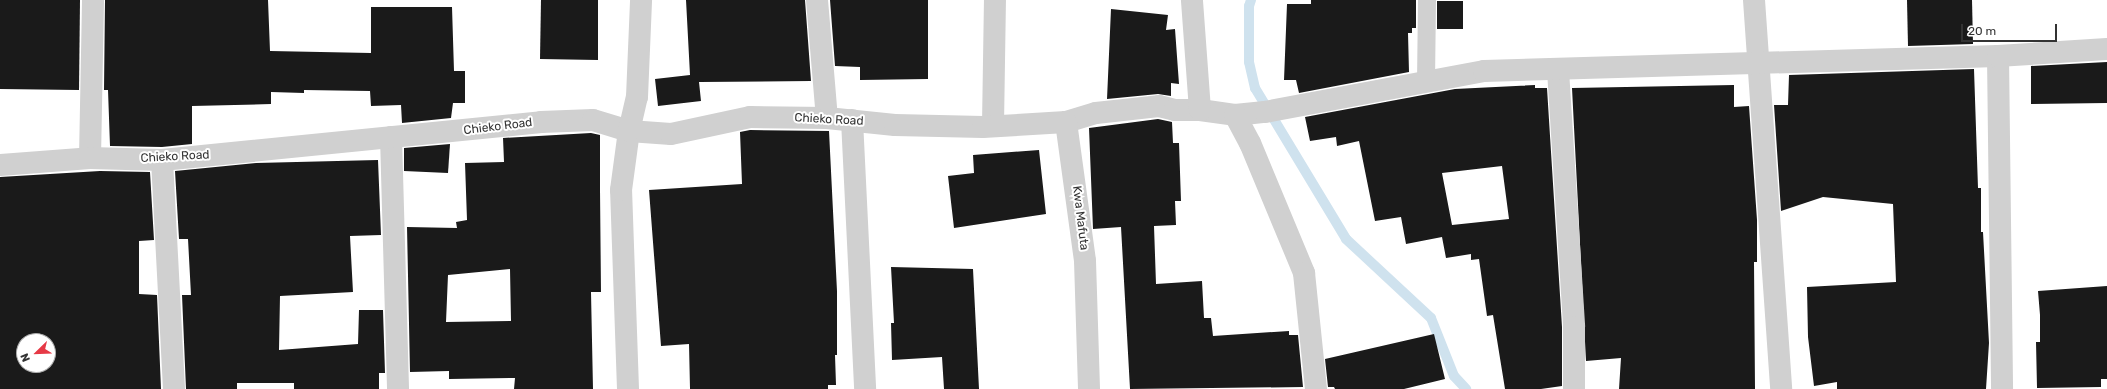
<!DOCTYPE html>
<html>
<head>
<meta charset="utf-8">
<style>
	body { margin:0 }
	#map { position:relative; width:2107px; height:389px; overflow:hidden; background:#fff; font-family:Rubik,sans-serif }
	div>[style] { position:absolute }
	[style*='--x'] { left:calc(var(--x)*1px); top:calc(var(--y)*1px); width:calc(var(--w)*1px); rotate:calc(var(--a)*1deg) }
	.stream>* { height:10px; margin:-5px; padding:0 5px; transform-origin:5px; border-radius:5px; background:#cfe2ee }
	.building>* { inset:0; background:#1a1a1a }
	.lane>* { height:18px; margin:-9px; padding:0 9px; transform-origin:9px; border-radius:9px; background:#d0d0d0 }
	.street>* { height:22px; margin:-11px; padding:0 11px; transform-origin:11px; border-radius:11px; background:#d0d0d0 }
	span { translate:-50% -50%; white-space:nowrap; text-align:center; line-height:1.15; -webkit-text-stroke:4px #fff; paint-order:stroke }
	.street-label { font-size:12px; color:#333 }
	.north { position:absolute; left:16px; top:333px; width:40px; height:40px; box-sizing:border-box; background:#fff; border:1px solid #adadad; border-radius:50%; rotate:247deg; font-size:11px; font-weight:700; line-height:16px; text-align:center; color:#333 }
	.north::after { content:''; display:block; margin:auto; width:14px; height:18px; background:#e63946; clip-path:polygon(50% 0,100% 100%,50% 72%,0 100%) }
	.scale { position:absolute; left:1961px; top:24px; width:96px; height:18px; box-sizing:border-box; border:2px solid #333; border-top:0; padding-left:5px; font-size:12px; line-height:14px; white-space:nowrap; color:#333; -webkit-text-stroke:3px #fff; paint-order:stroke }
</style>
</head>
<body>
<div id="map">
	<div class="stream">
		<i style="--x:1251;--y:0;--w:6;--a:108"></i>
		<i style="--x:1249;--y:6;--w:56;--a:90"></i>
		<i style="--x:1249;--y:62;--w:27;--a:77"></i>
		<i style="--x:1255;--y:88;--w:176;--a:58.9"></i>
		<i style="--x:1346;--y:239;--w:116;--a:42.9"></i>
		<i style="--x:1431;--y:318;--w:62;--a:68.4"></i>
		<i style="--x:1454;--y:376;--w:18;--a:47"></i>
	</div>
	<div class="building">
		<i style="clip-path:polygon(0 0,80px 0,79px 90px,0 89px)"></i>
		<i style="clip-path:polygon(105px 0,268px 0,270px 51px,371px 53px,371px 7px,452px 7px,454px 71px,465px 71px,465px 103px,453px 103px,451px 118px,402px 123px,401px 105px,371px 106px,370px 91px,304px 90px,304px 93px,271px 92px,271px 104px,192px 106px,192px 144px,162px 147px,110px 146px,108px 90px,104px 90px)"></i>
		<i style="clip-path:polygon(541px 0,598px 0,598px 60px,540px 59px)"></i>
		<i style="clip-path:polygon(686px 0,805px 0,811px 81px,699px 82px,701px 101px,658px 106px,655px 79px,690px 75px)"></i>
		<i style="clip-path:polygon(830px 0,928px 0,928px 79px,860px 80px,860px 67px,835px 66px)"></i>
		<i style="clip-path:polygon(1311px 0,1416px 0,1416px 28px,1412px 28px,1412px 33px,1408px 33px,1409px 72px,1299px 93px,1296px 80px,1284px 80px,1287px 4px,1311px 4px)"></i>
		<i style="clip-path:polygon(1907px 0,1972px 0,1973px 44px,1908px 46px)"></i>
		<i style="clip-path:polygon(1437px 1px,1463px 1px,1463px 29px,1437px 29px)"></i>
		<i style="clip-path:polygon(1111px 9px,1168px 15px,1166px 30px,1175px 29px,1179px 84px,1171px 83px,1171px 96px,1158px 94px,1107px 99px)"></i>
		<i style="clip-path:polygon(2107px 62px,2107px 103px,2031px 104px,2031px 66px)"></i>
		<i style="clip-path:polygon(1974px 69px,1978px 188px,1981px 188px,1981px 232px,1983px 232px,1989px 343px,1986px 389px,1837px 389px,1837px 382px,1814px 386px,1808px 337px,1807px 287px,1896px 282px,1893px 204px,1823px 197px,1781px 211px,1774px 105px,1788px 105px,1789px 75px)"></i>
		<i style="clip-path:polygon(evenodd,1535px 85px,1535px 88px,1547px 88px,1562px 327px,1562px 386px,1541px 389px,1505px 389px,1493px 315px,1487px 316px,1479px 259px,1471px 260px,1471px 254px,1446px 258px,1442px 237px,1406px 244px,1401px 217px,1375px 221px,1359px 141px,1337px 146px,1336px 137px,1310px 141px,1305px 117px,1455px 89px,1535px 85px,1502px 166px,1509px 219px,1452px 225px,1442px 173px,1502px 166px)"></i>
		<i style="clip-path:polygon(1734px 85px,1734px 107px,1749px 106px,1757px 220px,1757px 262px,1754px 262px,1755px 389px,1619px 389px,1621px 358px,1586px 361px,1572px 88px)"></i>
		<i style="clip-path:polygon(1158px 119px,1172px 122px,1173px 143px,1179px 143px,1181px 201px,1175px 201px,1176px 225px,1154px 226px,1156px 284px,1202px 281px,1204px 318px,1211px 318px,1213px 336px,1289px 331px,1289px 335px,1298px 335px,1303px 387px,1130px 389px,1121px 227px,1093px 229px,1089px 128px)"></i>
		<i style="clip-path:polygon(750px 130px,829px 131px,837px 291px,837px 355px,835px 355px,836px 385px,828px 385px,828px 389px,690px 389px,689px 344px,661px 346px,649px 190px,742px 184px,740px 132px)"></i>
		<i style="clip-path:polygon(evenodd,591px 133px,600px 135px,600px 189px,601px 292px,591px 292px,593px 389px,514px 389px,515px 378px,449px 379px,449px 371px,410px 372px,407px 227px,457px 228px,456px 222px,467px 220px,465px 163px,504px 162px,503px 138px,591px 133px,510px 269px,511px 321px,446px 322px,448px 275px,510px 269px)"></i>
		<i style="clip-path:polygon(450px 144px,448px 173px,404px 171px,404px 148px)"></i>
		<i style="clip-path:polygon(1039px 150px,1046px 214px,954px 228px,948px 176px,974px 173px,973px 155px)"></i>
		<i style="clip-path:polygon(378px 160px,381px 235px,350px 236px,353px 292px,280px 296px,279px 350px,358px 344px,359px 310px,383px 310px,385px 373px,379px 373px,379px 389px,294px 389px,294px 383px,237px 383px,237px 389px,186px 389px,182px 295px,191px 295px,188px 239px,179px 239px,175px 171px,256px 163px)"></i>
		<i style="clip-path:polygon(evenodd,100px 171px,150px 172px,154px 240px,139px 241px,139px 294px,157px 295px,161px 389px,0 389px,0 177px,100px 171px,24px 341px,48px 341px,48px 365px,24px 365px,24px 341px)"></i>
		<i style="clip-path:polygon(891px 267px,973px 269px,979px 389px,944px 389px,942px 357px,892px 360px,891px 323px,894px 323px)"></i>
		<i style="clip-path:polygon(2107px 286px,2107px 379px,2101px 379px,2101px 387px,2037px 388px,2036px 342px,2040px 342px,2040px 315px,2038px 291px)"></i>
		<i style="clip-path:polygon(1434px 334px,1445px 379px,1404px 389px,1335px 389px,1334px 387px,1328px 387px,1325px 359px)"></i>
	</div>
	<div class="lane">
		<i style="--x:1426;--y:82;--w:82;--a:-89.3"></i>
	</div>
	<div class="street">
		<i style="--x:817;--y:0;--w:118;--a:85.2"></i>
		<i style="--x:1754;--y:0;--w:390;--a:86"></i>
		<i style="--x:1998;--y:56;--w:333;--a:89.3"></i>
		<i style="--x:1558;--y:70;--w:257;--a:86.4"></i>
		<i style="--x:1574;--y:327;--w:62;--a:90"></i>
		<i style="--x:1200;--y:110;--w:35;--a:8"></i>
		<i style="--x:1235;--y:115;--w:30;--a:-6"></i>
		<i style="--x:1265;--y:112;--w:223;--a:-10.6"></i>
		<i style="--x:1484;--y:71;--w:514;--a:-1.67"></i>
		<i style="--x:1998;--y:56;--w:109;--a:-3.7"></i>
		<i style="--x:1235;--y:115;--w:32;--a:62"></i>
		<i style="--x:1250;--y:143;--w:141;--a:67.4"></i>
		<i style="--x:1304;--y:273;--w:117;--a:84.1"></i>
		<i style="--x:852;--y:120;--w:269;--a:87.2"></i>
		<i style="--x:1066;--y:122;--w:31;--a:-17"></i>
		<i style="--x:1096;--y:113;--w:63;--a:-6.3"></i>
		<i style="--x:1159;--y:106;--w:16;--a:14"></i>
		<i style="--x:1175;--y:110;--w:25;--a:0"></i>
		<i style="--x:1200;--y:110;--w:110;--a:-94.2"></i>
		<i style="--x:993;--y:125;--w:125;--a:-89.1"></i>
		<i style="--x:391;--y:137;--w:252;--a:88.4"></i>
		<i style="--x:90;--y:158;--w:158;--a:-88.9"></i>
		<i style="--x:162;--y:160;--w:229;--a:87"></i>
		<i style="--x:0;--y:165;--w:90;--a:-4.4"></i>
		<i style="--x:90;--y:158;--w:72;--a:1.6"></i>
		<i style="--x:162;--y:160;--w:381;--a:-5.7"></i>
		<i style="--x:541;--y:122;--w:52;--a:-2.2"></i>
		<i style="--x:593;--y:120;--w:38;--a:17"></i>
		<i style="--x:629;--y:131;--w:42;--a:4.1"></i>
		<i style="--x:671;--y:134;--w:81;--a:-12.1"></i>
		<i style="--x:750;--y:117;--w:77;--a:0.7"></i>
		<i style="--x:827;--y:118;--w:68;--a:5.9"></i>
		<i style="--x:895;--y:125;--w:88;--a:1.3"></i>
		<i style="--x:983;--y:127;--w:83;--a:-3.4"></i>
		<i style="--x:1066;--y:122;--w:140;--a:82.2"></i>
		<i style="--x:1085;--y:261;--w:128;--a:88.2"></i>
		<i style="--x:628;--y:389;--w:199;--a:-92"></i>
		<i style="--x:621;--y:190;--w:60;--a:-82.3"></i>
		<i style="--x:629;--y:131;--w:35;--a:-77"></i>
		<i style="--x:637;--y:97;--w:97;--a:-87.6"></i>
	</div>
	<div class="street-label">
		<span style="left:829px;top:120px;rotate:3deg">Chieko Road</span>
		<span style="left:498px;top:127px;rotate:-7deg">Chieko Road</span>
		<span style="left:175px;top:157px;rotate:-3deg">Chieko Road</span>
		<span style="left:1080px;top:218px;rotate:83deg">Kwa Mafuta</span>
	</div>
	<div class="north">N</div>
	<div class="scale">20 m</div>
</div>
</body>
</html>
